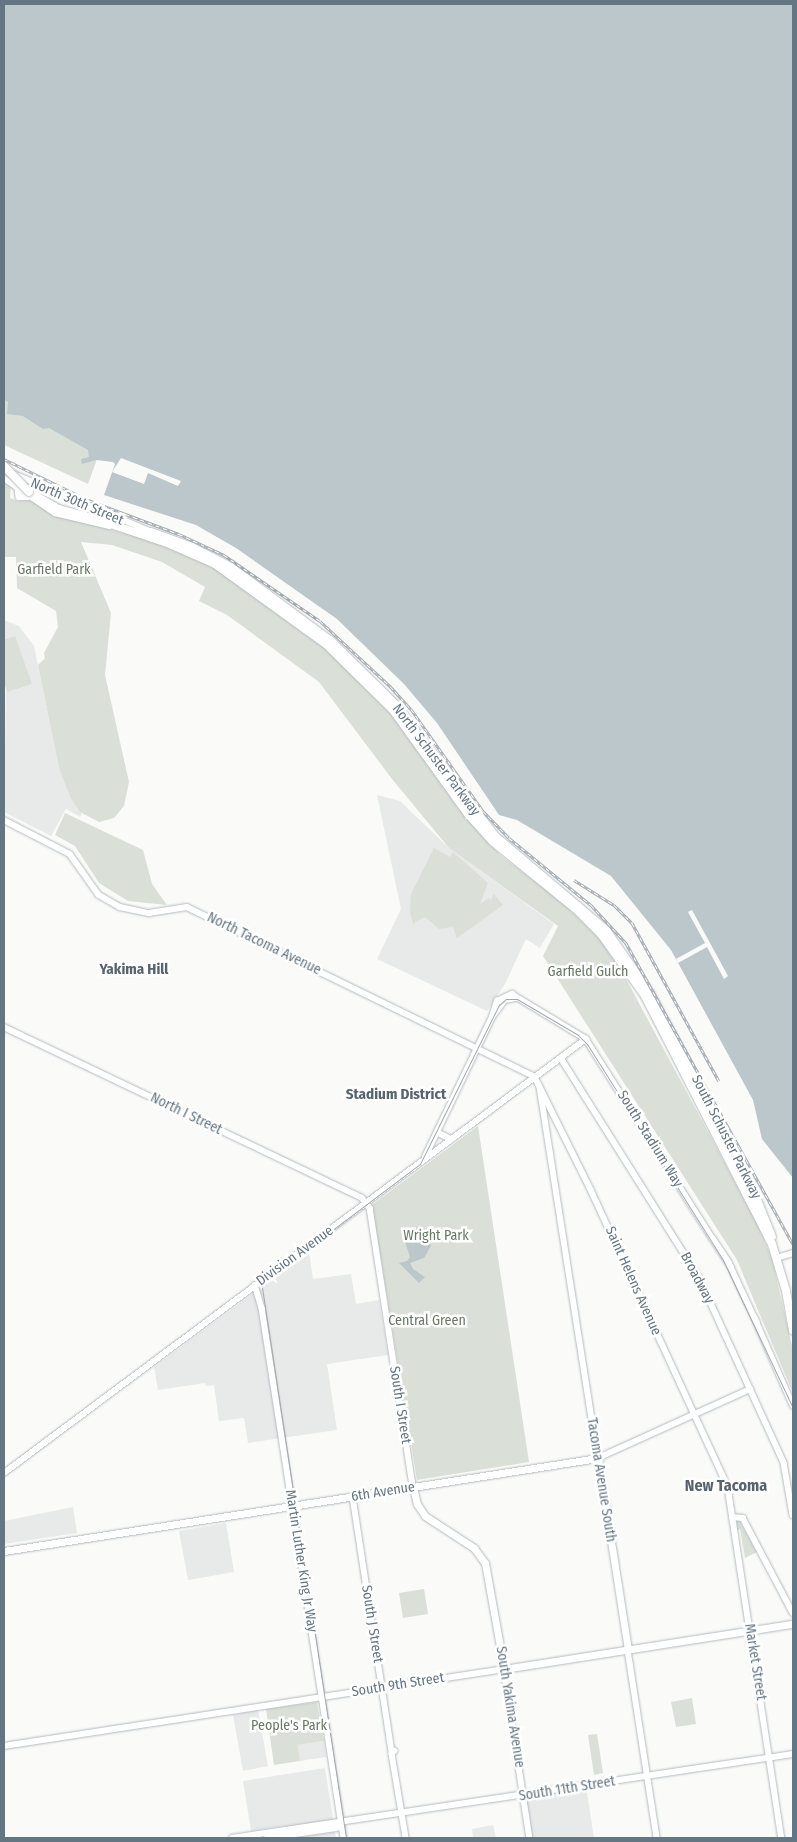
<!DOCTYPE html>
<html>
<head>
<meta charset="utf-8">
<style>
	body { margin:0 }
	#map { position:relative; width:797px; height:1842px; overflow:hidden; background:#fafaf8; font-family:"Fira Sans Condensed",sans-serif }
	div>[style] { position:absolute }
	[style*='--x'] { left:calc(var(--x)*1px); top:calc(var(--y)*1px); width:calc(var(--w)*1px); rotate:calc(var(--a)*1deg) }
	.built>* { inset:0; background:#e8e9e9 }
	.green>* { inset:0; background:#dadfd7 }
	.water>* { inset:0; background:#bbc7cb }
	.pier>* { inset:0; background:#fafaf8 }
	.roads { filter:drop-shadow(0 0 1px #b3babf) drop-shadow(0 0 1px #b3babf) }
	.secondary>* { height:5.5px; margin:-2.75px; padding:0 2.75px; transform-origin:2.75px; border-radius:2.75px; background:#fff }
	.primary>* { height:7px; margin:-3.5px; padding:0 3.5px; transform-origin:3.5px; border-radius:3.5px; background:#fff }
	.highway>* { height:8px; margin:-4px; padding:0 4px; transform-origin:4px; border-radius:4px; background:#fff }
	.tram>* { height:1px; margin:-0.5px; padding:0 0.5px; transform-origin:0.5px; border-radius:0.5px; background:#a2aab0 }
	.rail>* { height:3px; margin-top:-1.5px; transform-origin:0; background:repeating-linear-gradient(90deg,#fff 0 4px,#a2aab0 0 8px); box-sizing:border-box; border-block:1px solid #a2aab0 }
	.bridges { filter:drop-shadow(0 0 1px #b4b9bd) drop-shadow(0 0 1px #b4b9bd) }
	.highway-bridge>* { height:8px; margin:-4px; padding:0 4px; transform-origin:4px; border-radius:4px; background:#fff }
	span { translate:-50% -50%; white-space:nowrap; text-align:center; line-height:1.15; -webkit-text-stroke:5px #fff; paint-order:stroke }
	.street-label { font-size:14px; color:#657683 }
	.park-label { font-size:14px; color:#687a64 }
	.neighbourhood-label { font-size:15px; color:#57646e; font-weight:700 }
	.quarter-label { font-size:16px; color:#57646e; font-weight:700 }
	.frame { position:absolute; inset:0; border:5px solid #657683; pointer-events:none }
</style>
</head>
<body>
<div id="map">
	<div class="built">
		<i style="clip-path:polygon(4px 620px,19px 626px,34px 646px,59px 768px,70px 797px,82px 814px,80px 817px,66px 809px,51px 836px,4px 812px,6px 694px)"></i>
		<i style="clip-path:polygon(377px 795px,400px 801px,449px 848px,554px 924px,540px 948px,526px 939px,505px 984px,487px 1011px,377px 959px,401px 909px)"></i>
		<i style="clip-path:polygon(309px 1252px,313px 1279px,351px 1274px,356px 1304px,379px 1300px,388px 1355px,327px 1364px,337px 1430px,248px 1443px,244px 1418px,219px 1421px,214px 1385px,206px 1386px,205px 1383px,158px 1390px,154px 1367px)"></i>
		<i style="clip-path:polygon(73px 1507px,77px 1533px,4px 1544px,4px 1521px)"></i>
		<i style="clip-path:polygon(226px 1523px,234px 1572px,188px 1580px,179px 1531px)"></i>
		<i style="clip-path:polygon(258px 1710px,268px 1766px,243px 1771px,233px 1715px)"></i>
		<i style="clip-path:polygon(324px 1741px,326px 1757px,300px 1761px,298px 1745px)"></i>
		<i style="clip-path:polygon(325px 1768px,336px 1838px,286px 1838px,284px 1826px,251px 1831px,243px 1781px)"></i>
		<i style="clip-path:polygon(586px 1786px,594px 1838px,530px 1838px,524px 1796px)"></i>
		<i style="clip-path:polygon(493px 1825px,496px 1838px,473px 1838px,472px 1829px)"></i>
	</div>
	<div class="green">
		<i style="clip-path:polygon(4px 392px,100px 451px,88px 484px,4px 445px)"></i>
		<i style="clip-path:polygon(4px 479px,11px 485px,10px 498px,18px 501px,29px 500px,64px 518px,143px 538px,212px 566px,319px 643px,389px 711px,467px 818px,500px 855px,560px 900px,610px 949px,758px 1225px,772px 1259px,793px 1350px,793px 1393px,737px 1260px,543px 956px,558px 926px,449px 848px,392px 779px,319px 682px,227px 615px,199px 601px,205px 587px,162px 562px,112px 545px,81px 542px,111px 613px,105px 675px,129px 782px,124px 806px,114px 818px,99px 822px,80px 812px,70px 797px,59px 768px,38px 665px,45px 658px,44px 653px,58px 627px,56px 611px,17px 588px,16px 557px,4px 557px)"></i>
		<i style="clip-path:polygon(15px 636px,32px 684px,7px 692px,4px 682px,4px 640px)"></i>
		<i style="clip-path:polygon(65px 813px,143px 850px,152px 884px,167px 905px,128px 901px,99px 883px,75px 846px,55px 835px)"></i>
		<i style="clip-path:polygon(434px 848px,450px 857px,453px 852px,488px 883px,480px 904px,489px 898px,490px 901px,494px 894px,503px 905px,457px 938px,453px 927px,439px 929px,425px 917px,415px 922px,414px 926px,410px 913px,411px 894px)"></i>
		<i style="clip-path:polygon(478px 1126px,529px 1462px,417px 1480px,372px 1205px)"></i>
		<i style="clip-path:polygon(737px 1519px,743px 1520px,741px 1524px,757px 1552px,745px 1558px,740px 1529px,736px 1531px)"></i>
		<i style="clip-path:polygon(424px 1589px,428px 1614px,403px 1618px,399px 1593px)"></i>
		<i style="clip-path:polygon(692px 1698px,696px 1724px,676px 1727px,671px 1702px)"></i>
		<i style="clip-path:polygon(317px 1702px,324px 1741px,298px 1745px,300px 1761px,274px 1765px,266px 1709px)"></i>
		<i style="clip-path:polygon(597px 1734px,603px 1773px,594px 1775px,588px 1735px)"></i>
	</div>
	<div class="water">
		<i style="clip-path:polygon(4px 4px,793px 4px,793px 1178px,762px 1139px,753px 1100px,671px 950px,611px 876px,517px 820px,499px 815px,437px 723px,404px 684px,337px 619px,236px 548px,196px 525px,104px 495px,115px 464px,113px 462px,96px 460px,82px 464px,81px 459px,89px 457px,88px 450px,49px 428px,43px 429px,23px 416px,7px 414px,8px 402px,4px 400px)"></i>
		<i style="clip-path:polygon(416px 1227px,426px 1230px,431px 1246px,424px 1258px,410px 1263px,413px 1269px,425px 1277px,419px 1283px,399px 1263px,407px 1261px,410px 1257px,403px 1235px)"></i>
	</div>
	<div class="pier">
		<i style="clip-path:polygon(121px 458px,181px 481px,178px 486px,148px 473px,144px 484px,112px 472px)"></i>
		<i style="clip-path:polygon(692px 910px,728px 976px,724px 979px,707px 947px,678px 963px,676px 959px,705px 943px,688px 912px)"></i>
	</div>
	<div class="roads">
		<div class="secondary">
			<i style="--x:14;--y:474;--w:150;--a:22.8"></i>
			<i style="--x:4;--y:478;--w:62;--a:34.5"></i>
			<i style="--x:55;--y:513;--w:56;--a:13.5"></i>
			<i style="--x:18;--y:488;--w:9;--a:84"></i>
			<i style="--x:19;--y:497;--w:9;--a:0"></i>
			<i style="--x:4;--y:820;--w:74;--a:27.3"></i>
			<i style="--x:70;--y:854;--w:50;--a:54.7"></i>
			<i style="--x:99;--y:895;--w:24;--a:30"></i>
			<i style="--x:120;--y:907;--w:30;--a:12"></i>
			<i style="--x:149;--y:913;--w:38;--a:-9"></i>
			<i style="--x:187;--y:907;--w:387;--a:26"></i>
			<i style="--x:535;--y:1077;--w:126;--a:63.6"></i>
			<i style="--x:591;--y:1190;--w:327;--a:65.2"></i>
			<i style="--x:728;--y:1487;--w:355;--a:81.3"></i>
			<i style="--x:492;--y:1017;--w:17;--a:-73"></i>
			<i style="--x:497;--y:1001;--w:17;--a:-25"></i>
			<i style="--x:512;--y:994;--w:87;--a:31.3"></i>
			<i style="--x:586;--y:1039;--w:237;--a:57.6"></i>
			<i style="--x:4;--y:1027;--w:397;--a:25.5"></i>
			<i style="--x:362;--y:1198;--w:13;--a:51"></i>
			<i style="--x:370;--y:1208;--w:282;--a:81.2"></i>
			<i style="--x:561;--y:1058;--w:259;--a:57.8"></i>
			<i style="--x:699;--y:1277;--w:205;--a:65.4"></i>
			<i style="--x:784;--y:1463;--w:53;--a:80.2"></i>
			<i style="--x:540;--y:1087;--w:376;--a:81.1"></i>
			<i style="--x:598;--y:1458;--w:167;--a:-24.4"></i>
			<i style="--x:437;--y:1132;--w:16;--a:27"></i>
			<i style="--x:425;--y:1157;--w:155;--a:-64.4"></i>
			<i style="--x:492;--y:1017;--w:21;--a:-53"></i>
			<i style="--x:505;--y:1000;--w:10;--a:-11"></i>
			<i style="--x:777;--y:1258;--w:17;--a:-17"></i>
			<i style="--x:729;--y:1263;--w:29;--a:-124"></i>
			<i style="--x:713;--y:1239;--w:33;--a:57"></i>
			<i style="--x:731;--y:1267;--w:62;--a:65.1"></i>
			<i style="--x:757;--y:1323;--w:7;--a:-117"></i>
			<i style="--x:255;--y:1285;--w:24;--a:73"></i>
			<i style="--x:262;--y:1308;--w:536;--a:81.21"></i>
			<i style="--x:757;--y:1323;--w:90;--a:66.3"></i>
			<i style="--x:4;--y:1473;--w:726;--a:-36.71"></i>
			<i style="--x:353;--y:1497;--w:257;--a:81.3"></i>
			<i style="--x:732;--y:1517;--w:11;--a:5"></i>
			<i style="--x:743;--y:1518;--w:107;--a:62.2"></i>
			<i style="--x:628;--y:1650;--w:190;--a:81.2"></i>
			<i style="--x:4;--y:1746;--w:506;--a:-8.75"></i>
			<i style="--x:504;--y:1669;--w:171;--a:81.3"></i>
			<i style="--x:395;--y:1751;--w:4;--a:135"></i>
			<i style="--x:392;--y:1754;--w:85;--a:80.5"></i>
			<i style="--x:232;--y:1838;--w:567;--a:-8.52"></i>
			<i style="--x:267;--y:1838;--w:70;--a:-8.2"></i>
			<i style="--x:336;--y:1828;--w:6;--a:-45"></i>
		</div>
		<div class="primary">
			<i style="--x:413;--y:1487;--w:17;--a:77"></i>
			<i style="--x:417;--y:1504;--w:14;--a:56"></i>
			<i style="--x:425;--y:1516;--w:59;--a:33.1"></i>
			<i style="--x:474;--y:1548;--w:19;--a:54"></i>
			<i style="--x:485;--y:1563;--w:108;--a:79.8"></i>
			<i style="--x:504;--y:1669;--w:292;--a:-8.9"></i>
			<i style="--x:4;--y:1551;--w:601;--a:-8.9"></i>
			<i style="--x:598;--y:1458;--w:194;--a:81.1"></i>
		</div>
		<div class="highway">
			<i style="--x:29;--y:492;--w:34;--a:30"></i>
			<i style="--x:59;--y:509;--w:46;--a:15.3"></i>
			<i style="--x:99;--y:520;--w:75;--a:18.7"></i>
			<i style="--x:170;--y:544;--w:49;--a:24"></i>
			<i style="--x:215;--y:564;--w:137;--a:35.8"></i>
			<i style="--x:326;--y:644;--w:94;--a:44.6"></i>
			<i style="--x:393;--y:710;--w:128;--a:54.2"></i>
			<i style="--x:468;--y:814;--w:36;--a:48"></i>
			<i style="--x:492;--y:841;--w:111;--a:39.1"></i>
			<i style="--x:578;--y:911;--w:33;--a:45"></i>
			<i style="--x:601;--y:934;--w:76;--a:54.6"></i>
			<i style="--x:645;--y:996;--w:279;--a:62.9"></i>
			<i style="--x:772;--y:1244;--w:49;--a:73.4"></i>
			<i style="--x:786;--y:1291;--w:40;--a:80"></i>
			<i style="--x:151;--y:532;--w:44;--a:20.1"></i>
			<i style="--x:192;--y:547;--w:44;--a:27.1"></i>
			<i style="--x:231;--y:567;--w:124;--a:36.5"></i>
			<i style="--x:331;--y:641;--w:91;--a:44.6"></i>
			<i style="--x:396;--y:705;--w:166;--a:52.9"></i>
			<i style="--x:496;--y:837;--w:144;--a:40.2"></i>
			<i style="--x:606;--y:930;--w:77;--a:55.1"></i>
			<i style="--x:650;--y:993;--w:212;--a:62.1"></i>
			<i style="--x:749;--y:1180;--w:61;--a:68"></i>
		</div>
	</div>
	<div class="tram">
		<i style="--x:346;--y:1838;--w:557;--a:-98.67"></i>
		<i style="--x:262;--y:1287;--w:8;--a:-60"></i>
		<i style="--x:266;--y:1280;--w:193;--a:-37"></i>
		<i style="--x:420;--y:1164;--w:178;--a:-63.6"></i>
		<i style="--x:499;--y:1005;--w:9;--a:-41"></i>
		<i style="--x:506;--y:999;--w:11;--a:0"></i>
		<i style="--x:517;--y:999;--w:71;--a:30.5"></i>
		<i style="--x:578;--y:1035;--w:13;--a:45"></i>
		<i style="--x:587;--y:1044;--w:253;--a:57.8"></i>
		<i style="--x:722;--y:1258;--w:166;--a:64.7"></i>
	</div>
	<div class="rail">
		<i style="--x:4;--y:459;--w:93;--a:26"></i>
		<i style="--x:88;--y:500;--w:97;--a:20.5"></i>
		<i style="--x:179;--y:534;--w:50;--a:25"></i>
		<i style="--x:224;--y:555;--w:116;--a:34.5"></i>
		<i style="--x:320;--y:621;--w:96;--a:42.9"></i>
		<i style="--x:390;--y:686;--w:31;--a:48"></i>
		<i style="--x:411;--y:709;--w:125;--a:54.8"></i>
		<i style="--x:483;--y:811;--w:37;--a:46"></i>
		<i style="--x:509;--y:838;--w:106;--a:39.3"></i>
		<i style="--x:591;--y:905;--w:52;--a:47.4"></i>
		<i style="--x:626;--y:943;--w:344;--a:61"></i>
		<i style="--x:574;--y:880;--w:47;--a:32"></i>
		<i style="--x:614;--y:905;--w:25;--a:45"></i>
		<i style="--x:632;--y:923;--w:180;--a:61.2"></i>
	</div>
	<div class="bridges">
		<div class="highway-bridge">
			<i style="--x:4;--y:466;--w:36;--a:46"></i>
		</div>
	</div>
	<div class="street-label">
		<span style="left:77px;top:502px;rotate:23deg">North 30th Street</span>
		<span style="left:436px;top:760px;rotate:53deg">North Schuster Parkway</span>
		<span style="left:264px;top:944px;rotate:26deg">North Tacoma Avenue</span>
		<span style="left:186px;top:1114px;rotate:26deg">North I Street</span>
		<span style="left:726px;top:1137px;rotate:63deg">South Schuster Parkway</span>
		<span style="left:650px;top:1139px;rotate:58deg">South Stadium Way</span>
		<span style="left:295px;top:1256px;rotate:-36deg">Division Avenue</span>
		<span style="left:697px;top:1278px;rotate:62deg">Broadway</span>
		<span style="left:633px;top:1281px;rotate:66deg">Saint Helens Avenue</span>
		<span style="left:400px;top:1405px;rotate:81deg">South I Street</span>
		<span style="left:601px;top:1480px;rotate:81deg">Tacoma Avenue South</span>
		<span style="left:383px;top:1492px;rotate:-9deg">6th Avenue</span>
		<span style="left:301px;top:1561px;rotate:81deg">Martin Luther King Jr Way</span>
		<span style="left:372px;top:1624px;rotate:81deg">South J Street</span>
		<span style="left:755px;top:1662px;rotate:81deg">Market Street</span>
		<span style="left:398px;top:1685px;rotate:-9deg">South 9th Street</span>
		<span style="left:510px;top:1707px;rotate:81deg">South Yakima Avenue</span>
		<span style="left:567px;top:1789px;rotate:-9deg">South 11th Street</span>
	</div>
	<div class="park-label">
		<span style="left:54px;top:570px">Garfield Park</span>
		<span style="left:588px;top:972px">Garfield Gulch</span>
		<span style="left:436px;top:1236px">Wright Park</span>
		<span style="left:427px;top:1321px">Central Green</span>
		<span style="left:289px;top:1726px">People's Park</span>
	</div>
	<div class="neighbourhood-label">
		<span style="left:134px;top:970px">Yakima Hill</span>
		<span style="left:396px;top:1095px">Stadium District</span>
	</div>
	<div class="quarter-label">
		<span style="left:726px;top:1486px">New Tacoma</span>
	</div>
	<div class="frame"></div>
</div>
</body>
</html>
